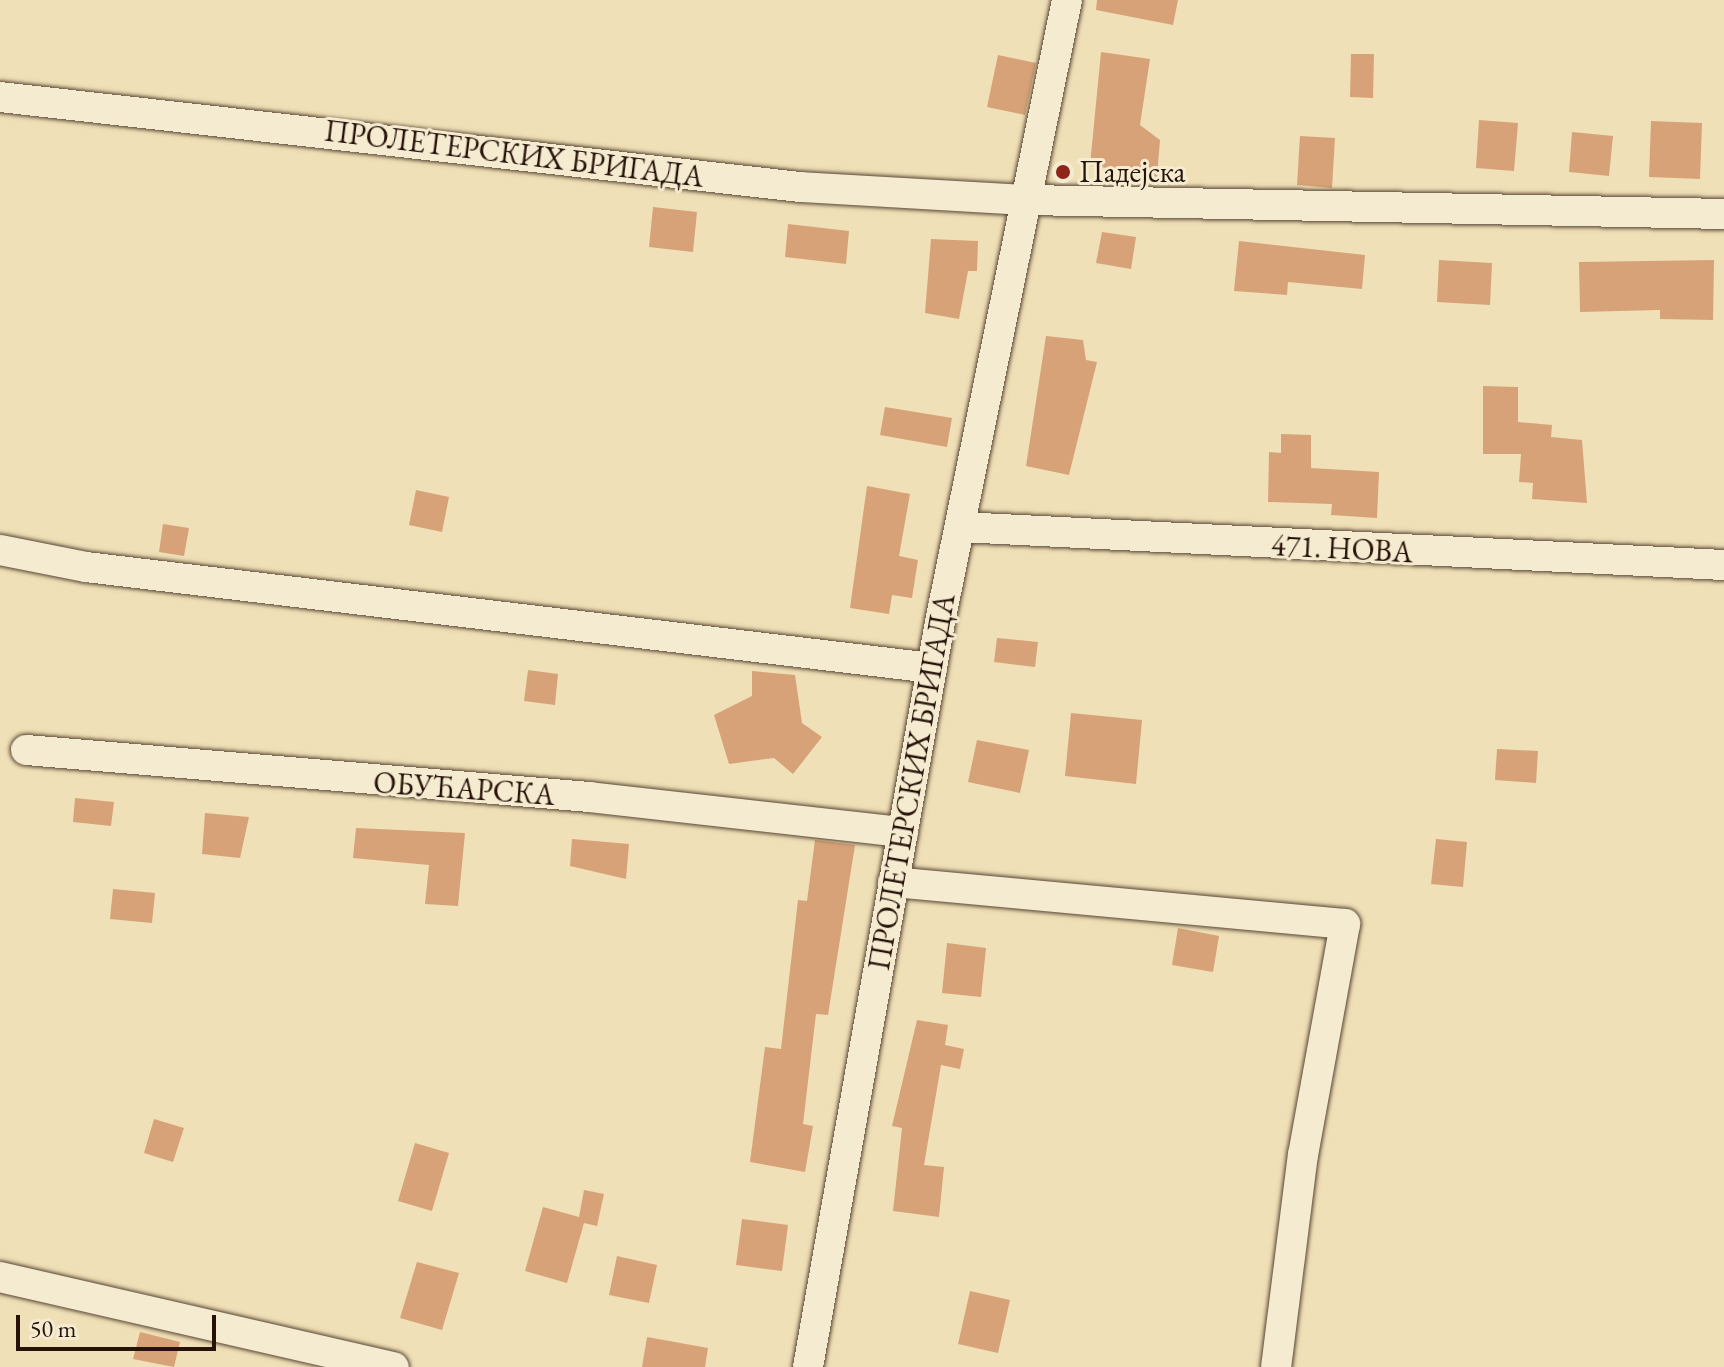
<!DOCTYPE html>
<html>
<head>
<meta charset="utf-8">
<style>
	body { margin:0 }
	#map { position:relative; width:1724px; height:1367px; overflow:hidden; background:#f0e0b7; font-family:"EB Garamond",serif }
	div>[style] { position:absolute }
	[style*='--x'] { left:calc(var(--x)*1px); top:calc(var(--y)*1px); width:calc(var(--w)*1px); rotate:calc(var(--a)*1deg) }
	.building>* { inset:0; background:#d7a278 }
	.roads { filter:drop-shadow(0 0 2px #584634) drop-shadow(0 0 2px #584634) }
	.minor>* { height:30px; margin:-15px; padding:0 15px; transform-origin:15px; border-radius:15px; background:#f5ebd0 }
	.dots>* { width:22px; height:22px; translate:-50% -50%; box-sizing:border-box; border:4px solid #f5ebd0; border-radius:50% }
	span { translate:-50% -50%; white-space:nowrap; text-align:center; line-height:1.15; -webkit-text-stroke:6px #f5ebd0; paint-order:stroke }
	.street-label { font-size:30px; color:#261209 }
	.poi-label { font-size:30px; color:#261209 }
	.left { translate:0 -50%; text-align:left }
	.scale { position:absolute; left:16px; top:1315px; width:200px; height:36px; box-sizing:border-box; border:4px solid #261209; border-top:0; padding-left:10px; font-size:24px; line-height:28px; white-space:nowrap; color:#261209; -webkit-text-stroke:6px #f5ebd0; paint-order:stroke }
</style>
</head>
<body>
<div id="map">
	<div class="building">
		<i style="clip-path:polygon(1097px 0,1178px 0,1173px 25px,1096px 10px)"></i>
		<i style="clip-path:polygon(1101px 52px,1150px 59px,1140px 125px,1160px 140px,1157px 177px,1090px 165px)"></i>
		<i style="clip-path:polygon(1351px 54px,1374px 54px,1373px 98px,1350px 97px)"></i>
		<i style="clip-path:polygon(998px 55px,1036px 63px,1025px 115px,987px 107px)"></i>
		<i style="clip-path:polygon(1479px 120px,1518px 123px,1514px 171px,1476px 168px)"></i>
		<i style="clip-path:polygon(1651px 121px,1702px 123px,1700px 179px,1649px 177px)"></i>
		<i style="clip-path:polygon(1572px 132px,1613px 136px,1609px 176px,1569px 172px)"></i>
		<i style="clip-path:polygon(1300px 136px,1335px 138px,1332px 188px,1297px 185px)"></i>
		<i style="clip-path:polygon(653px 207px,697px 212px,693px 252px,649px 247px)"></i>
		<i style="clip-path:polygon(788px 224px,849px 231px,846px 264px,785px 257px)"></i>
		<i style="clip-path:polygon(1102px 232px,1136px 237px,1131px 269px,1096px 263px)"></i>
		<i style="clip-path:polygon(931px 239px,978px 241px,977px 271px,968px 271px,959px 319px,925px 313px)"></i>
		<i style="clip-path:polygon(1239px 241px,1365px 255px,1362px 289px,1288px 282px,1287px 295px,1234px 291px)"></i>
		<i style="clip-path:polygon(1439px 260px,1492px 263px,1490px 305px,1437px 302px)"></i>
		<i style="clip-path:polygon(1714px 260px,1713px 320px,1660px 319px,1660px 310px,1580px 312px,1579px 262px)"></i>
		<i style="clip-path:polygon(1046px 336px,1083px 340px,1086px 360px,1097px 362px,1069px 475px,1026px 466px)"></i>
		<i style="clip-path:polygon(1483px 386px,1518px 387px,1518px 422px,1552px 425px,1551px 437px,1582px 440px,1587px 503px,1532px 499px,1533px 483px,1519px 482px,1521px 454px,1483px 454px)"></i>
		<i style="clip-path:polygon(885px 407px,952px 418px,947px 447px,880px 435px)"></i>
		<i style="clip-path:polygon(1281px 434px,1311px 435px,1311px 468px,1379px 472px,1377px 518px,1331px 515px,1332px 504px,1268px 502px,1269px 452px,1281px 453px)"></i>
		<i style="clip-path:polygon(867px 486px,910px 494px,899px 556px,918px 560px,912px 598px,892px 595px,889px 614px,850px 608px)"></i>
		<i style="clip-path:polygon(416px 490px,449px 497px,442px 532px,409px 525px)"></i>
		<i style="clip-path:polygon(163px 524px,189px 528px,184px 556px,159px 552px)"></i>
		<i style="clip-path:polygon(997px 638px,1038px 642px,1035px 667px,994px 662px)"></i>
		<i style="clip-path:polygon(528px 670px,558px 674px,555px 705px,524px 701px)"></i>
		<i style="clip-path:polygon(752px 671px,795px 675px,802px 723px,822px 737px,793px 774px,774px 758px,729px 764px,714px 715px,752px 696px)"></i>
		<i style="clip-path:polygon(1071px 713px,1142px 720px,1136px 784px,1065px 776px)"></i>
		<i style="clip-path:polygon(977px 740px,1029px 750px,1020px 793px,968px 782px)"></i>
		<i style="clip-path:polygon(1497px 749px,1538px 751px,1536px 783px,1495px 780px)"></i>
		<i style="clip-path:polygon(75px 798px,114px 802px,111px 826px,73px 822px)"></i>
		<i style="clip-path:polygon(205px 813px,249px 817px,240px 858px,202px 854px)"></i>
		<i style="clip-path:polygon(356px 828px,465px 833px,458px 906px,425px 904px,429px 865px,353px 858px)"></i>
		<i style="clip-path:polygon(572px 839px,629px 844px,626px 879px,570px 866px)"></i>
		<i style="clip-path:polygon(1436px 839px,1467px 842px,1463px 887px,1431px 884px)"></i>
		<i style="clip-path:polygon(815px 840px,855px 845px,828px 1015px,816px 1014px,803px 1124px,813px 1126px,805px 1172px,750px 1162px,765px 1047px,781px 1049px,798px 900px,807px 901px)"></i>
		<i style="clip-path:polygon(113px 889px,155px 893px,152px 923px,110px 919px)"></i>
		<i style="clip-path:polygon(1178px 928px,1219px 936px,1213px 972px,1172px 965px)"></i>
		<i style="clip-path:polygon(947px 943px,986px 948px,981px 997px,942px 993px)"></i>
		<i style="clip-path:polygon(917px 1020px,948px 1025px,945px 1045px,964px 1049px,960px 1069px,941px 1065px,924px 1165px,944px 1167px,939px 1217px,893px 1211px,902px 1128px,892px 1126px)"></i>
		<i style="clip-path:polygon(154px 1119px,184px 1128px,173px 1162px,144px 1153px)"></i>
		<i style="clip-path:polygon(415px 1143px,449px 1153px,432px 1211px,398px 1201px)"></i>
		<i style="clip-path:polygon(584px 1190px,604px 1194px,597px 1226px,584px 1223px,567px 1283px,525px 1271px,543px 1207px,579px 1217px)"></i>
		<i style="clip-path:polygon(742px 1219px,788px 1225px,782px 1271px,736px 1265px)"></i>
		<i style="clip-path:polygon(617px 1256px,657px 1265px,649px 1303px,609px 1295px)"></i>
		<i style="clip-path:polygon(417px 1262px,459px 1273px,442px 1330px,400px 1318px)"></i>
		<i style="clip-path:polygon(970px 1291px,1010px 1300px,998px 1353px,958px 1344px)"></i>
		<i style="clip-path:polygon(140px 1332px,180px 1342px,174px 1367px,133px 1359px)"></i>
		<i style="clip-path:polygon(647px 1337px,708px 1348px,705px 1367px,642px 1367px)"></i>
	</div>
	<div class="roads">
		<div class="minor">
			<i style="--x:0;--y:97;--w:805;--a:6.42"></i>
			<i style="--x:800;--y:187;--w:228;--a:3.3"></i>
			<i style="--x:1028;--y:200;--w:696;--a:1.15"></i>
			<i style="--x:960;--y:527;--w:765;--a:2.85"></i>
			<i style="--x:0;--y:550;--w:88;--a:11.2"></i>
			<i style="--x:86;--y:567;--w:852;--a:6.81"></i>
			<i style="--x:26;--y:750;--w:565;--a:4.77"></i>
			<i style="--x:589;--y:797;--w:316;--a:6.4"></i>
			<i style="--x:893;--y:882;--w:454;--a:5.3"></i>
			<i style="--x:1345;--y:924;--w:234;--a:100.3"></i>
			<i style="--x:1303;--y:1154;--w:215;--a:97.2"></i>
			<i style="--x:0;--y:1277;--w:404;--a:12.9"></i>
			<i style="--x:808;--y:1367;--w:757;--a:-79.95"></i>
			<i style="--x:940;--y:622;--w:635;--a:-78.46"></i>
		</div>
	</div>
	<div class="dots">
		<i style="left:1063px;top:172px;background:#8f2418"></i>
	</div>
	<div class="street-label">
		<span style="left:514px;top:154px;rotate:7deg">ПРОЛЕТЕРСКИХ БРИГАДА</span>
		<span style="left:1342px;top:549px;rotate:3deg">471. НОВА</span>
		<span style="left:912px;top:782px;rotate:-80deg">ПРОЛЕТЕРСКИХ БРИГАДА</span>
		<span style="left:464px;top:789px;rotate:4deg">ОБУЋАРСКА</span>
	</div>
	<div class="poi-label">
		<span class="left" style="left:1079px;top:172px">Падејска</span>
	</div>
	<div class="scale">50 m</div>
</div>
</body>
</html>
